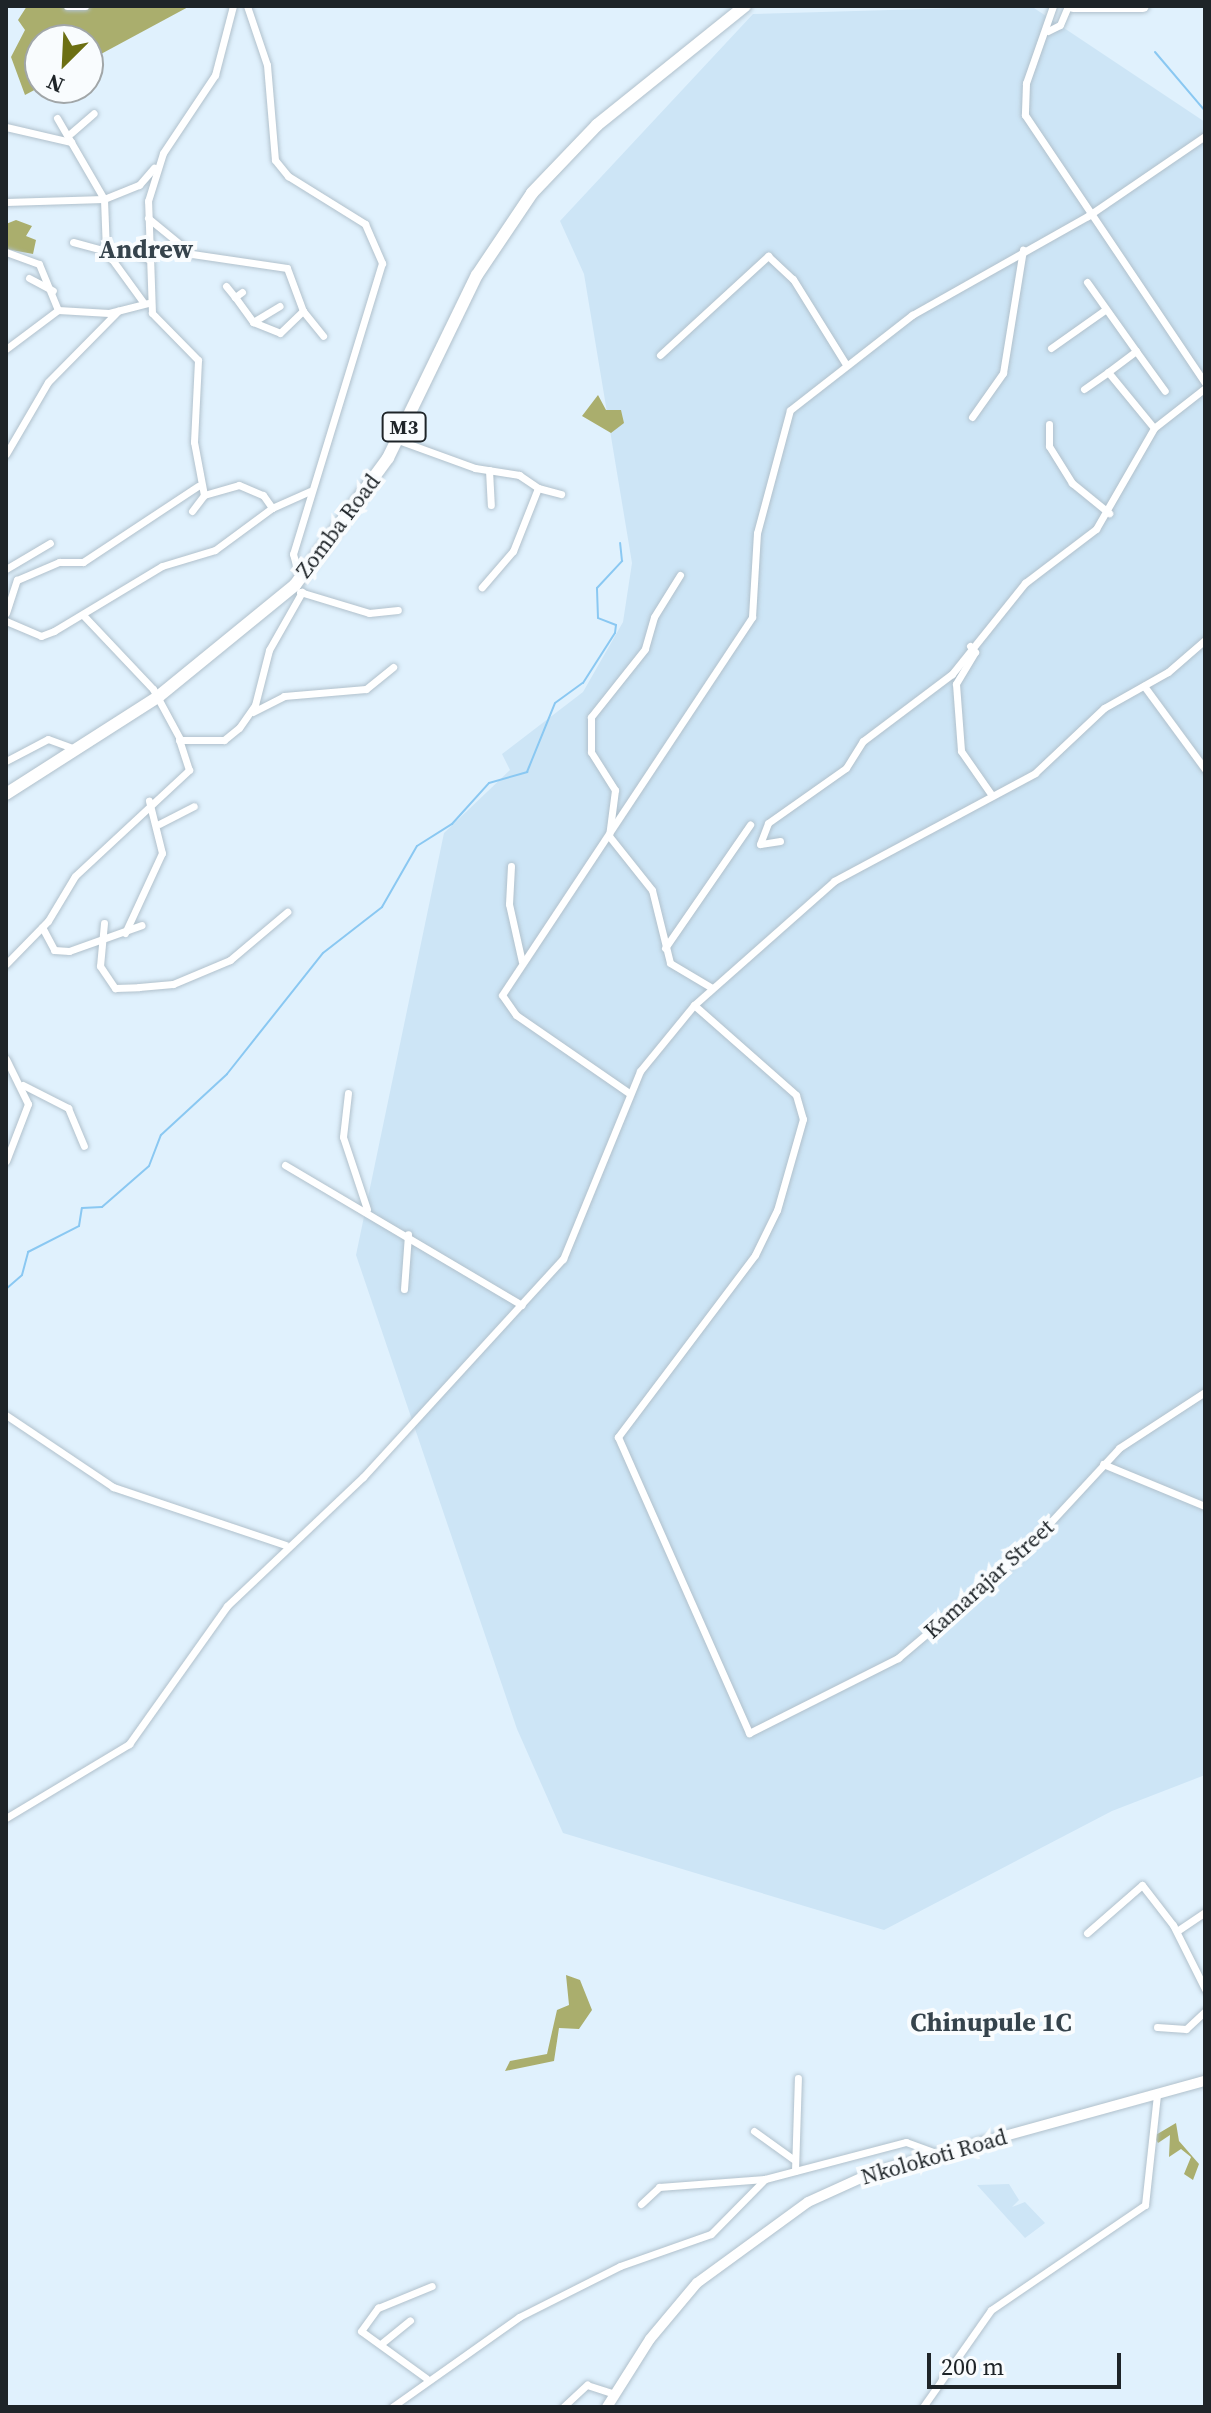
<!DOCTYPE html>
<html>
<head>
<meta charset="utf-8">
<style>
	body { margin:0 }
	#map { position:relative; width:1211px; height:2413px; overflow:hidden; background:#e0f1fd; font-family:"Source Serif 4",serif }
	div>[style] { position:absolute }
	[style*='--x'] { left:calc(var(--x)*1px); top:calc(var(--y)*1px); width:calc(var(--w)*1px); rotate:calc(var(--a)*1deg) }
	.built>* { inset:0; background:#cde5f6 }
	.forest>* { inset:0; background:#aaae6d }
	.stream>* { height:2px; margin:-1px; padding:0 1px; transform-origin:1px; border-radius:1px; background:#8ac8f2 }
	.roads { filter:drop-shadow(0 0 2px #b1c1cc) drop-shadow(0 0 2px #b1c1cc) }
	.minor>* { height:7px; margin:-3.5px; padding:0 3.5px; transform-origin:3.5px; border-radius:3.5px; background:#fff }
	.secondary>* { height:10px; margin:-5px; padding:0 5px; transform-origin:5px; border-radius:5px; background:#fff }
	.trunk>* { height:12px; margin:-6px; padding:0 6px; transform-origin:6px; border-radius:6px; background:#fff }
	span { translate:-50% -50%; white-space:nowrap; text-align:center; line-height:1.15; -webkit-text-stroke:8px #f9fcfe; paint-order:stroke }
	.shield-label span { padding:2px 6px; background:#f9fcfe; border:2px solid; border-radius:6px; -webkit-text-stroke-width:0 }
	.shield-label { font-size:20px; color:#1e2428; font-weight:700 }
	.street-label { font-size:22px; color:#1e2428 }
	.quarter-label { font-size:26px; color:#35434c; font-weight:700 }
	.frame { position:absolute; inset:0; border:8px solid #1e2428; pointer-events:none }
	.north { position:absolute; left:24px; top:24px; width:80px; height:80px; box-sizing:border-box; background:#f9fcfe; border:2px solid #a1a6a8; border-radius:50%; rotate:204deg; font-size:22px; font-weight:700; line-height:32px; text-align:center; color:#1e2428 }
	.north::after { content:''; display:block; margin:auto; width:28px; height:36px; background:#6c6f13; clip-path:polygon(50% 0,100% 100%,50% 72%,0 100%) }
	.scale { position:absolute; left:927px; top:2353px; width:194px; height:36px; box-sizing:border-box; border:4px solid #1e2428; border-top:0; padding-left:10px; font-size:24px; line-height:28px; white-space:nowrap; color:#1e2428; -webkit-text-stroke:6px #f9fcfe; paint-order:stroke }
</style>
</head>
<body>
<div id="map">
	<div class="built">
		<i style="clip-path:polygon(1031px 6px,1205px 122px,1205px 1775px,1112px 1811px,884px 1930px,563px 1833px,517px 1729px,356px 1255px,444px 833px,510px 770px,502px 754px,583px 692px,623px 622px,632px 563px,584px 274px,560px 221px,753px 14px)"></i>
		<i style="clip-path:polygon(1009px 2184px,1019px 2200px,1012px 2207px,1025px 2202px,1045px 2223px,1025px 2238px,977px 2185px)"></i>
	</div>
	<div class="forest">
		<i style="clip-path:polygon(27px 6px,190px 6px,88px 61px,88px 40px,40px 40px,40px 87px,25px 95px,11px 57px,25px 30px,18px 20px)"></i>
		<i style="clip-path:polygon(16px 220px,32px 226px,26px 236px,36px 240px,33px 254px,6px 249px,6px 224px)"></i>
		<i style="clip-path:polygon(598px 395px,606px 410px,621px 410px,624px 423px,611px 433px,582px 416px)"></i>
		<i style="clip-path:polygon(566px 1975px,580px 1980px,592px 2010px,579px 2029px,559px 2028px,554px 2061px,505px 2071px,510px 2061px,547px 2054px,557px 2010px,569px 2005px)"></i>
		<i style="clip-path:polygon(1176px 2123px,1179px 2141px,1199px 2164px,1193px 2180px,1184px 2174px,1191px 2157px,1181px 2149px,1169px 2157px,1170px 2135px,1158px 2143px,1154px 2136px)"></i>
	</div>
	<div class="stream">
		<i style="--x:1155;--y:52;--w:77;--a:49.7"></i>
		<i style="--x:6;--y:1289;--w:21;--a:-41"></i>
		<i style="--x:22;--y:1275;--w:24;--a:-75"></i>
		<i style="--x:28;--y:1252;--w:57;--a:-27"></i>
		<i style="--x:79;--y:1226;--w:18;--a:-81"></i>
		<i style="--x:82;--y:1208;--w:20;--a:-3"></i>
		<i style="--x:102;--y:1207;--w:62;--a:-41.1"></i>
		<i style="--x:149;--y:1166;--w:33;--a:-69"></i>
		<i style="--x:161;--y:1135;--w:90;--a:-42.7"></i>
		<i style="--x:227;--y:1074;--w:154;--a:-51.6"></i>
		<i style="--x:323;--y:953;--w:75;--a:-37.9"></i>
		<i style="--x:382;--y:907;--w:70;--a:-60.2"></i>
		<i style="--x:417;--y:846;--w:41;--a:-32.2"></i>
		<i style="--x:452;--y:824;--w:55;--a:-47.9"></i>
		<i style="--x:489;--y:783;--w:40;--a:-16"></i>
		<i style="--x:527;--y:772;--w:74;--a:-67.9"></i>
		<i style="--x:555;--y:703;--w:34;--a:-36"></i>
		<i style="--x:583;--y:683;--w:59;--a:-57.4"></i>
		<i style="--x:615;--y:633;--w:8;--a:-83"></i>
		<i style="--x:616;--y:625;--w:19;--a:-159"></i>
		<i style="--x:598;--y:618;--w:30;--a:-92"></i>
		<i style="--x:597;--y:588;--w:37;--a:-47"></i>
		<i style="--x:622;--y:561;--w:18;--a:-96"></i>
	</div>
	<div class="roads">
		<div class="minor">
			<i style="--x:67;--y:6;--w:18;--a:0"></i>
			<i style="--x:247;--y:6;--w:62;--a:71.3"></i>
			<i style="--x:267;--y:65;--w:95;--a:85.2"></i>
			<i style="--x:275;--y:160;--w:21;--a:51"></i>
			<i style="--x:288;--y:176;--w:91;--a:31.9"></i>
			<i style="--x:365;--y:224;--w:43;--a:66.4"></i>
			<i style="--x:382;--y:263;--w:304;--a:107"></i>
			<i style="--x:293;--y:554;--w:26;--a:74"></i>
			<i style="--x:1053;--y:6;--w:82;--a:109.3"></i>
			<i style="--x:1026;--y:83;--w:32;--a:92"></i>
			<i style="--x:1025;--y:115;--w:323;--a:56.1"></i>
			<i style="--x:1048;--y:31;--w:13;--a:-27"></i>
			<i style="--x:1060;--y:25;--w:21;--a:-67"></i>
			<i style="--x:57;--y:118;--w:94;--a:59.9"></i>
			<i style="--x:104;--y:199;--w:52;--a:87.8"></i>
			<i style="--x:106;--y:251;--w:63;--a:54"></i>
			<i style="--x:6;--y:127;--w:67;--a:13"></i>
			<i style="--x:71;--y:133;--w:30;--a:-41"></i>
			<i style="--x:6;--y:202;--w:98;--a:-1.8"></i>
			<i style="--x:104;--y:199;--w:38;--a:-22"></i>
			<i style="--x:139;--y:185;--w:23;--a:-49"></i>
			<i style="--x:148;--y:218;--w:57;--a:39.3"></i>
			<i style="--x:192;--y:254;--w:96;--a:8.4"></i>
			<i style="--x:287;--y:268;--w:46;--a:69.6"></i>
			<i style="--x:303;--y:311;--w:32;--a:51"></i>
			<i style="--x:73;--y:242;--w:34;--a:15"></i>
			<i style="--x:6;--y:252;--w:35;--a:20"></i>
			<i style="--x:39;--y:264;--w:50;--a:67.6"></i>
			<i style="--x:111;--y:259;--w:17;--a:-31"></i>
			<i style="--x:126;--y:250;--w:24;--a:22"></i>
			<i style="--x:29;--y:278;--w:27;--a:28"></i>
			<i style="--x:1087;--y:282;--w:85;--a:54.6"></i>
			<i style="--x:1136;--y:351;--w:35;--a:143"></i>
			<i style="--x:1108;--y:372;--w:72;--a:50.6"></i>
			<i style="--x:226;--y:286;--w:14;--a:51"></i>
			<i style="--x:242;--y:292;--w:9;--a:144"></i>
			<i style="--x:235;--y:297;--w:31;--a:54"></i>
			<i style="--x:253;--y:322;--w:31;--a:-31"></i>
			<i style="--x:253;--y:322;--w:29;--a:22"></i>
			<i style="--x:280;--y:333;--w:32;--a:-44"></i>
			<i style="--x:1051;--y:348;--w:67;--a:-35.3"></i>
			<i style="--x:6;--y:349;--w:65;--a:-36.9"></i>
			<i style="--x:58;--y:310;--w:51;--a:3.4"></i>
			<i style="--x:109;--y:313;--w:40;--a:-14.4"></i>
			<i style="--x:1136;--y:351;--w:49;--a:54.1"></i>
			<i style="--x:660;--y:355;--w:147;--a:-42.5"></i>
			<i style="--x:768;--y:256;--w:34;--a:43"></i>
			<i style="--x:793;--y:279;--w:99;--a:58.2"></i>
			<i style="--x:1084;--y:389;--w:29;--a:-35"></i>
			<i style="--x:972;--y:417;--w:54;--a:-54.8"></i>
			<i style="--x:1003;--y:373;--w:125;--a:-80.8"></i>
			<i style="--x:1049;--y:424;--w:22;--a:90"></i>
			<i style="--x:1049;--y:446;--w:44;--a:58.1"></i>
			<i style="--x:1072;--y:483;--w:48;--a:39"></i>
			<i style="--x:398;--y:440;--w:82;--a:20"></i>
			<i style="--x:475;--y:468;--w:45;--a:9"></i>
			<i style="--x:519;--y:475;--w:23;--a:34"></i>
			<i style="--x:538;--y:488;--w:68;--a:111.6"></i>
			<i style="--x:513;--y:551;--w:48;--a:130.7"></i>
			<i style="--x:6;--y:454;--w:83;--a:-59.7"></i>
			<i style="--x:48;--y:382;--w:100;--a:-45.4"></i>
			<i style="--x:489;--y:470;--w:35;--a:87"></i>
			<i style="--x:538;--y:488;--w:24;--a:15"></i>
			<i style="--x:204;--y:495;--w:54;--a:-100.7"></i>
			<i style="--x:194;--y:442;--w:82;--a:-87.2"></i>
			<i style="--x:198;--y:360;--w:66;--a:-134.4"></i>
			<i style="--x:152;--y:313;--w:112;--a:-92"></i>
			<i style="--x:148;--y:201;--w:50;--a:-72.6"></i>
			<i style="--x:163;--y:153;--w:94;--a:-56.3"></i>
			<i style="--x:215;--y:75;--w:71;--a:-75.4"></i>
			<i style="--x:192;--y:511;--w:20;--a:-53"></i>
			<i style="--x:204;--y:495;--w:36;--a:-16"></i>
			<i style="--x:239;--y:485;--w:26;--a:23"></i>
			<i style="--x:263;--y:495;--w:16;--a:55"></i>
			<i style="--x:6;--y:569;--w:51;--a:-30.6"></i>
			<i style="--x:680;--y:575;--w:49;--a:121.8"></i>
			<i style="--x:654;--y:617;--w:33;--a:106"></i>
			<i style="--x:645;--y:649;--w:87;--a:128.5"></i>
			<i style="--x:591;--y:717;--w:35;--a:90"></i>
			<i style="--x:591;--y:752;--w:45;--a:57.7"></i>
			<i style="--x:615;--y:790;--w:46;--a:97.4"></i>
			<i style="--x:609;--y:836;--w:69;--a:51.5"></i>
			<i style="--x:652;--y:890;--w:75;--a:76.1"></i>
			<i style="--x:670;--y:963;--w:49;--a:30.8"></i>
			<i style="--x:300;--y:592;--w:72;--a:16.9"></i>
			<i style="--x:369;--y:613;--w:29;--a:-6"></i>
			<i style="--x:6;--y:613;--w:35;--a:-72"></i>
			<i style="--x:17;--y:580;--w:46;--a:-23.2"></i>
			<i style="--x:59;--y:562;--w:24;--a:0"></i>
			<i style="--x:83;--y:562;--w:138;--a:-33.5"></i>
			<i style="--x:83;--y:615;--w:102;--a:46.6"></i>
			<i style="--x:153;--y:689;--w:57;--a:61.6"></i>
			<i style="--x:6;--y:621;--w:38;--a:23"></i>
			<i style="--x:41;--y:636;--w:14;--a:-21"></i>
			<i style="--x:54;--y:631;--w:126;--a:-31"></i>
			<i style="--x:162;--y:566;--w:55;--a:-16.8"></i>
			<i style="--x:215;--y:550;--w:71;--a:-36.4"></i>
			<i style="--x:272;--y:508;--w:42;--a:-24.1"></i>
			<i style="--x:970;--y:646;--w:8;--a:50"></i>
			<i style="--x:975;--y:652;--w:37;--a:121"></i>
			<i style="--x:956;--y:684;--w:67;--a:85.7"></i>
			<i style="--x:961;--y:751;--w:52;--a:55.1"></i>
			<i style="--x:1144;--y:686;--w:103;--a:53.7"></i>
			<i style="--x:253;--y:712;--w:35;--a:-27"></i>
			<i style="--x:284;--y:696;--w:82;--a:-4.9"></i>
			<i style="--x:366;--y:689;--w:35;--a:-39"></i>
			<i style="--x:6;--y:761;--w:47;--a:-27.6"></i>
			<i style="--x:48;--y:739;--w:29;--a:20"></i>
			<i style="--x:159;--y:824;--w:39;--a:-27"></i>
			<i style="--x:780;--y:841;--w:20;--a:171"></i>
			<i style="--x:760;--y:844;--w:22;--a:-69"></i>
			<i style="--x:768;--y:823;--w:95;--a:-35.2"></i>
			<i style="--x:846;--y:768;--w:32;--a:-58"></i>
			<i style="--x:863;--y:741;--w:111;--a:-37"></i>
			<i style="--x:952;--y:674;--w:117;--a:-51.3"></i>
			<i style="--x:1025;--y:583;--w:89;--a:-37.3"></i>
			<i style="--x:1096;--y:529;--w:116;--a:-60.1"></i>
			<i style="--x:1154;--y:428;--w:65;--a:-38.1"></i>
			<i style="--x:511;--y:866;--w:38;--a:93"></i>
			<i style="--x:509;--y:904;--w:59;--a:77.4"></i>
			<i style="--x:104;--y:923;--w:43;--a:95.3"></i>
			<i style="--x:100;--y:966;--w:27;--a:56"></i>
			<i style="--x:115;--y:988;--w:24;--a:-2"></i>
			<i style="--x:139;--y:987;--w:34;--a:-5"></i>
			<i style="--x:173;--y:984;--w:62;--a:-22.8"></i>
			<i style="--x:230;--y:960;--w:75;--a:-40.1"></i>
			<i style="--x:42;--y:927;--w:26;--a:62"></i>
			<i style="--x:54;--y:950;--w:15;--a:4"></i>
			<i style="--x:69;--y:951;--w:77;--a:-19.6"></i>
			<i style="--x:125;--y:933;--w:88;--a:-65.2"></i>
			<i style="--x:162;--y:853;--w:54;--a:-104"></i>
			<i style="--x:665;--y:948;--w:150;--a:-55.4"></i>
			<i style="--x:6;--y:964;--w:60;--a:-45.7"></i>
			<i style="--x:48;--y:921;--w:52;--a:-59"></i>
			<i style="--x:75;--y:876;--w:156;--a:-42.9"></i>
			<i style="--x:189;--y:770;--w:32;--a:-108"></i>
			<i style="--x:179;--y:740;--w:45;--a:0"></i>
			<i style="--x:224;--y:740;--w:19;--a:-39"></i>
			<i style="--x:239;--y:728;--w:28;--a:-55"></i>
			<i style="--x:255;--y:705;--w:57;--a:-75.7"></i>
			<i style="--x:269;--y:650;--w:67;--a:-60.4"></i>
			<i style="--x:694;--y:1005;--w:136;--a:41.4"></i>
			<i style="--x:796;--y:1095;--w:25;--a:74"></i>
			<i style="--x:803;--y:1119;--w:95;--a:105.9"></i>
			<i style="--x:777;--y:1210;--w:50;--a:116.1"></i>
			<i style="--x:755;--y:1255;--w:228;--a:127"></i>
			<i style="--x:618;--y:1437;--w:324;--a:66.1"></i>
			<i style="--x:749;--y:1733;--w:167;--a:-26.7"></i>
			<i style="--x:898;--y:1658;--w:161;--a:-40.2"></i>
			<i style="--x:1021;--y:1554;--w:144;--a:-47.2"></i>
			<i style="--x:1119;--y:1448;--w:103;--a:-33.1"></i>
			<i style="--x:6;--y:1059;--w:50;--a:63.9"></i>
			<i style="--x:28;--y:1104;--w:61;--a:111.1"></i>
			<i style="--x:23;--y:1085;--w:51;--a:27.1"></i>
			<i style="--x:68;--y:1108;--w:41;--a:67.2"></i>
			<i style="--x:348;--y:1093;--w:44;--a:96.5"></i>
			<i style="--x:343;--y:1137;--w:76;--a:71.6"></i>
			<i style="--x:629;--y:1093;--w:137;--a:-145.4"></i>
			<i style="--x:516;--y:1015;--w:24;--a:-125"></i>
			<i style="--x:502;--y:995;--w:453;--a:-56.5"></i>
			<i style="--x:752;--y:617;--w:84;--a:-86.6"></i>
			<i style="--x:757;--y:533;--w:127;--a:-75"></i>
			<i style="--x:790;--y:410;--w:155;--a:-37.9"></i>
			<i style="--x:912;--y:315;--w:202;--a:-29.4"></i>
			<i style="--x:1088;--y:216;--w:142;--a:-34.4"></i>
			<i style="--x:285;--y:1165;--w:275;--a:30.6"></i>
			<i style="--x:404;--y:1289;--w:55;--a:-85.8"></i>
			<i style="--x:6;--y:1415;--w:129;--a:33.9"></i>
			<i style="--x:113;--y:1487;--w:182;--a:18.6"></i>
			<i style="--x:1103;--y:1464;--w:110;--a:22.4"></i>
			<i style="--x:6;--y:1818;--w:144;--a:-31"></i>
			<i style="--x:129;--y:1744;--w:169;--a:-54.6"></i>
			<i style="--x:227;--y:1606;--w:187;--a:-43.5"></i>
			<i style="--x:363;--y:1477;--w:296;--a:-47.5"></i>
			<i style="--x:563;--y:1259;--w:203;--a:-67.7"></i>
			<i style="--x:640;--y:1071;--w:85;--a:-50.7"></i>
			<i style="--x:694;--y:1005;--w:187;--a:-41.5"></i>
			<i style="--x:834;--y:881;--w:228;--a:-28.2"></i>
			<i style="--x:1035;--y:773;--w:95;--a:-43.3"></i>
			<i style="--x:1104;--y:708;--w:73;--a:-29.4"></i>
			<i style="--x:1168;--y:672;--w:49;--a:-40.9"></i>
			<i style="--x:1177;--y:1931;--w:34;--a:-34"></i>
			<i style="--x:1087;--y:1933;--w:73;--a:-41.1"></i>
			<i style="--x:1142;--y:1885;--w:51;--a:52.2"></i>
			<i style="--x:1173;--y:1925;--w:72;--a:63.4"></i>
			<i style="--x:1157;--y:2027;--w:29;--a:4"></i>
			<i style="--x:1186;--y:2029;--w:26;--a:-43"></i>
			<i style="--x:754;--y:2131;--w:48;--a:35.7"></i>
			<i style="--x:795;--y:2171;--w:93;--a:-88.2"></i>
			<i style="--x:641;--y:2204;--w:25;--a:-43"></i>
			<i style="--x:659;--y:2187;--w:106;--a:-4.3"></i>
			<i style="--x:382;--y:2343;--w:36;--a:-39"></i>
			<i style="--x:426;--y:2378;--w:80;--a:-144.1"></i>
			<i style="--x:361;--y:2331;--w:29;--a:-54"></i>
			<i style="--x:378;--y:2308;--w:58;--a:-22.2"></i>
			<i style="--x:392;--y:2407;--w:156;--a:-35.3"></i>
			<i style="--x:519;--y:2317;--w:113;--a:-26.8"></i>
			<i style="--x:620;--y:2266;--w:96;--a:-19.4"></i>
			<i style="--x:711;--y:2234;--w:77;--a:-45.5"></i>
			<i style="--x:765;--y:2179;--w:146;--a:-14.7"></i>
			<i style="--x:906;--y:2142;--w:35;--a:20"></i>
			<i style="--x:563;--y:2407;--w:33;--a:-43"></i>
			<i style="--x:587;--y:2385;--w:28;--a:18"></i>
			<i style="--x:923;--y:2407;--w:118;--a:-55"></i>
			<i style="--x:991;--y:2310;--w:186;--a:-34.3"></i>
			<i style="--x:1145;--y:2205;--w:111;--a:-83.8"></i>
		</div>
		<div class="secondary">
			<i style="--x:607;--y:2407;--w:80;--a:-57.7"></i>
			<i style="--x:650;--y:2339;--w:73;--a:-50"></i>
			<i style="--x:697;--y:2283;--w:137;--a:-36.1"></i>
			<i style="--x:808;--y:2202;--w:72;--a:-24.4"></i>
			<i style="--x:874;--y:2172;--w:343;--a:-15.4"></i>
		</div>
		<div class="trunk">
			<i style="--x:1073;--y:6;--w:70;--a:0"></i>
			<i style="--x:6;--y:794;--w:182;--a:-32.6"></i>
			<i style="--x:159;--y:696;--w:176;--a:-39.2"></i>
			<i style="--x:295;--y:585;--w:157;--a:-53.8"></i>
			<i style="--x:388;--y:458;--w:203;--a:-64.1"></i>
			<i style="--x:477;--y:275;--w:99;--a:-56.1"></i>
			<i style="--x:532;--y:193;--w:94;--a:-46.3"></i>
			<i style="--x:597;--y:125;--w:190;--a:-38.8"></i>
		</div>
	</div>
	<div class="shield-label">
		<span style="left:404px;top:427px">M3</span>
	</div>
	<div class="street-label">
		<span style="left:338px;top:526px;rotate:-53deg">Zomba Road</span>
		<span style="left:989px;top:1579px;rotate:-42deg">Kamarajar Street</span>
		<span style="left:934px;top:2157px;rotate:-16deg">Nkolokoti Road</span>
	</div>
	<div class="quarter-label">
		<span style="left:146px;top:250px">Andrew</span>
		<span style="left:991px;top:2023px">Chinupule 1C</span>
	</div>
	<div class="frame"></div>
	<div class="north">N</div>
	<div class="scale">200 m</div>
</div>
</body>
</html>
